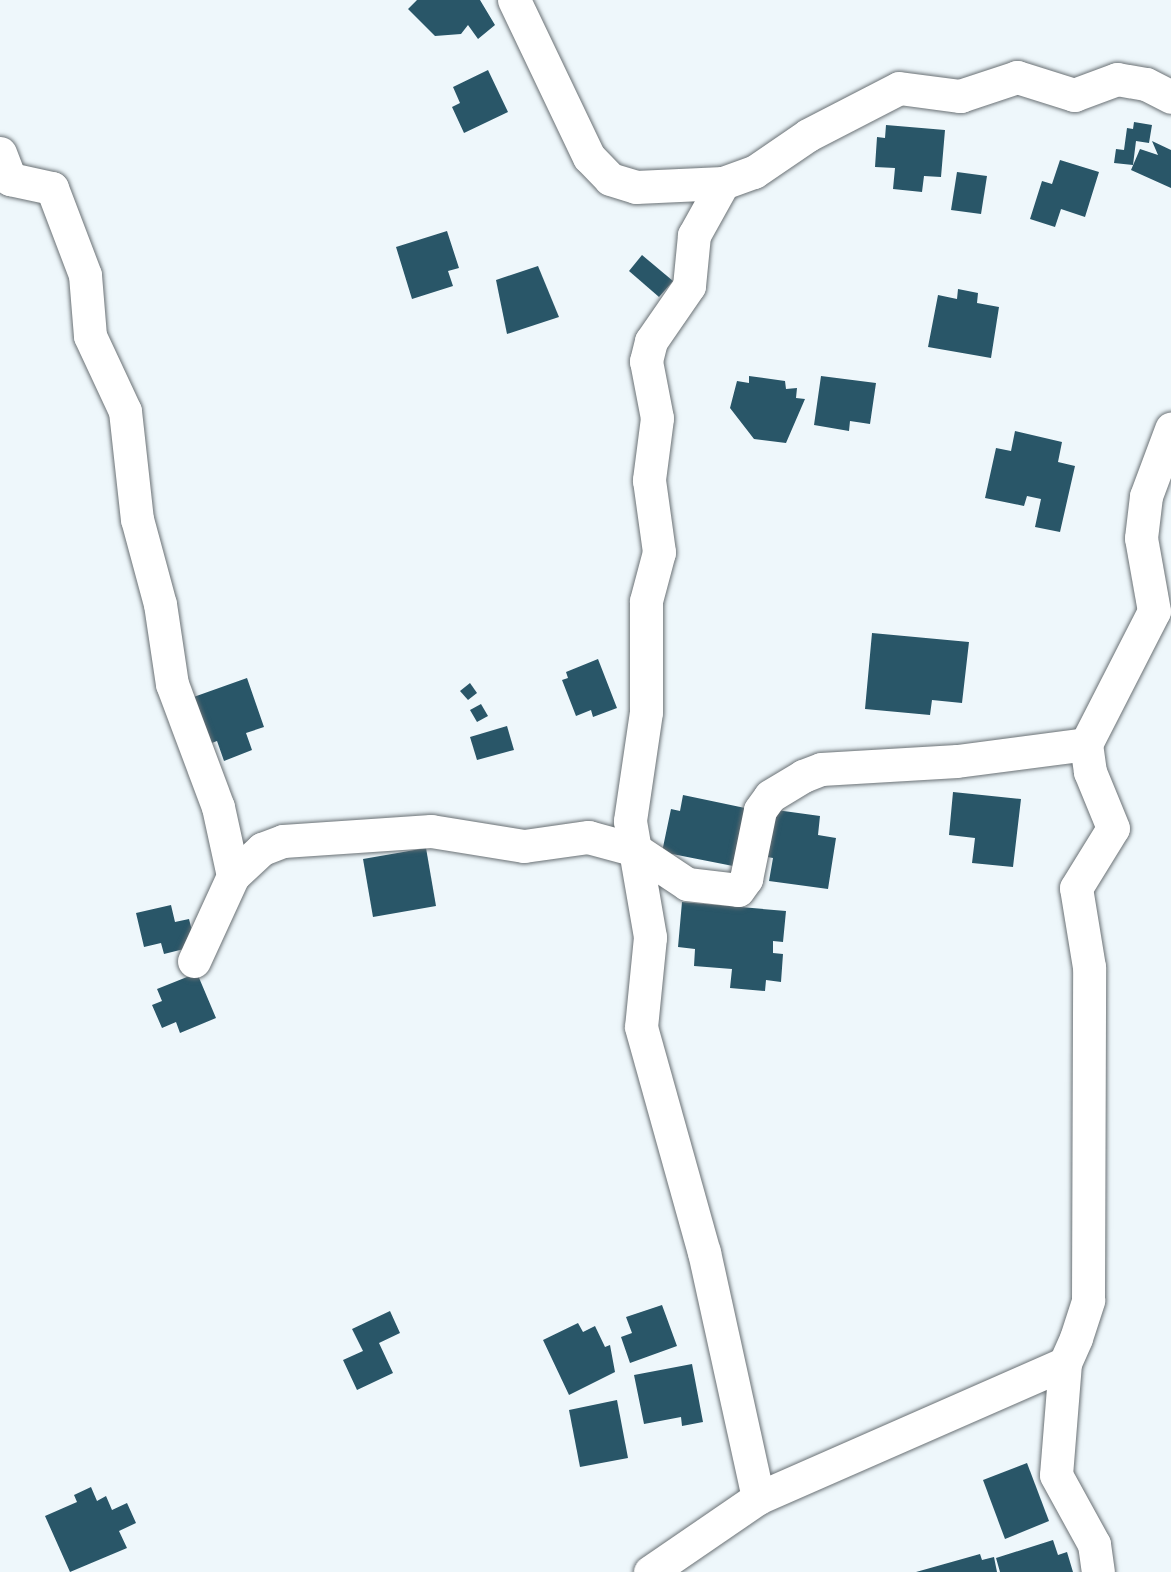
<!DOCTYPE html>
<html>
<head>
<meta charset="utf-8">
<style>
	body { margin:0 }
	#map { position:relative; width:1171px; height:1572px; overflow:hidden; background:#eef7fb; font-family:Jost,sans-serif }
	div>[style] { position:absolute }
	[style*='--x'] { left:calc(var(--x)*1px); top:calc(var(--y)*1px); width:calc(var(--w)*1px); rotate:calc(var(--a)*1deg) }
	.building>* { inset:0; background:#295668 }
	.roads { filter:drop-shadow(0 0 2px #6a7175) drop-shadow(0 0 2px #6a7175) }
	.street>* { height:33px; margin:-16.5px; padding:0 16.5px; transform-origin:16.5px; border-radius:16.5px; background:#fff }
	span { translate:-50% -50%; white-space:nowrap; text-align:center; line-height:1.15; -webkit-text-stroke:6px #fff; paint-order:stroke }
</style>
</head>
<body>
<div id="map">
	<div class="building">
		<i style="clip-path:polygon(417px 0,480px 0,495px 25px,478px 39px,468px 25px,461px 34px,435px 36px,408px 9px)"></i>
		<i style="clip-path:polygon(488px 70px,508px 112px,464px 133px,452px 107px,460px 103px,453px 87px)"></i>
		<i style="clip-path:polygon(1134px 122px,1152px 125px,1149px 143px,1136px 141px,1133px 165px,1114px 163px,1116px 149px,1124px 150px,1127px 128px,1133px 129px)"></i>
		<i style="clip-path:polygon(886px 125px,945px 130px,941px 177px,924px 176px,922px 192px,893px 189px,895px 168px,875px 167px,877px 137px,885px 138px)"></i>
		<i style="clip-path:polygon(1152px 141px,1171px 150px,1171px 188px,1131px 170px,1140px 149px,1158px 155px)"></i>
		<i style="clip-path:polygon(1060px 160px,1099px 172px,1085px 217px,1061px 209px,1055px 227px,1030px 219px,1042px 181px,1052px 184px)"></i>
		<i style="clip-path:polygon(957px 172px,987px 176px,981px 214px,951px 210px)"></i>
		<i style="clip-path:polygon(447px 231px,459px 268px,448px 271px,453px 286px,412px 299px,396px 247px)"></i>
		<i style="clip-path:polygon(642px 255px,673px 281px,659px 297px,629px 271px)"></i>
		<i style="clip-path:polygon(538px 266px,559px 317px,507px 334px,496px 280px)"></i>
		<i style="clip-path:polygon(958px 289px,978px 293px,977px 303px,999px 307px,991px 358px,928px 347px,938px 295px,957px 299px)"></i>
		<i style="clip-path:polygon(749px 376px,785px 381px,786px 389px,797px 388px,796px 398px,805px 399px,786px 443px,754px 439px,730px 408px,737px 381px,749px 383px)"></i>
		<i style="clip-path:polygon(821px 376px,876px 383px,870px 424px,850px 421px,849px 431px,814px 425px)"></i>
		<i style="clip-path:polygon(1015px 431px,1062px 442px,1058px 462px,1075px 466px,1060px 532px,1035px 527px,1041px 499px,1027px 496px,1024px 506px,985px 498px,996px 448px,1011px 451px)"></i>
		<i style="clip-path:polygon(872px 633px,969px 642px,962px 703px,932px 700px,930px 715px,865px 709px)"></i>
		<i style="clip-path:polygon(598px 659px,617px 708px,593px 717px,591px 710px,576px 716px,562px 680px,568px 678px,566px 672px)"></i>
		<i style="clip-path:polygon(247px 678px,264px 727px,246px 733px,252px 750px,224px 761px,217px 741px,204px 746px,188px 699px)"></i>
		<i style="clip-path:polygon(470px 683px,477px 693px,468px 700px,460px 691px)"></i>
		<i style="clip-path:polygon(481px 704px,488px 716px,477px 722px,470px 710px)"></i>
		<i style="clip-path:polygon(507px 726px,514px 750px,477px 760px,470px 737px)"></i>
		<i style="clip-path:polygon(953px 792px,1021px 799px,1013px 867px,972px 863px,975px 838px,949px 835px)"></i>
		<i style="clip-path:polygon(683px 795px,745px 808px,733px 866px,662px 852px,671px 809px,680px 811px)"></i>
		<i style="clip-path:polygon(769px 809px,820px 816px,818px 835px,836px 838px,828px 889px,769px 881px,773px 858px,762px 856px)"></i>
		<i style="clip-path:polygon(426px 848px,436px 906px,373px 917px,363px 859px)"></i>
		<i style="clip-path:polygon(682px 902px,786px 911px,783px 942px,773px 941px,773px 953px,783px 954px,781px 982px,766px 980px,765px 991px,730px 988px,732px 969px,694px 966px,695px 949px,678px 947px)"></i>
		<i style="clip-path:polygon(171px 905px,175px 922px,189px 919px,196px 946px,164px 954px,161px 943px,144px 947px,136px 913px)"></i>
		<i style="clip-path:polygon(197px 973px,216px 1018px,180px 1033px,176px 1022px,162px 1028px,152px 1005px,162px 1001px,157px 989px)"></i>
		<i style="clip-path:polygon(662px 1305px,677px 1346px,630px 1363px,621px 1337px,632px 1333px,626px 1317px)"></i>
		<i style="clip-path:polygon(390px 1311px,400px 1333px,379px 1343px,393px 1373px,357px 1390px,343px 1360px,363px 1351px,352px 1329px)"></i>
		<i style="clip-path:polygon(578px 1323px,583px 1332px,595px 1326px,605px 1347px,610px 1345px,615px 1372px,569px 1395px,543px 1340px)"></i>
		<i style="clip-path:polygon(692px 1364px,703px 1422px,682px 1426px,681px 1417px,644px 1424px,634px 1375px)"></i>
		<i style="clip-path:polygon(617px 1400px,628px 1458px,580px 1467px,569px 1410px)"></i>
		<i style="clip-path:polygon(1027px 1463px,1049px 1521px,1005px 1539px,983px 1480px)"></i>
		<i style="clip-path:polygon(91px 1487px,97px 1501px,106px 1496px,112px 1510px,127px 1503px,136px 1523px,119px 1531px,127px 1548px,70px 1572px,45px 1516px,77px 1502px,74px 1495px)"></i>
		<i style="clip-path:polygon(1053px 1540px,1058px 1555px,1067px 1552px,1073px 1572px,1000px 1572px,996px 1558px)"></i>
		<i style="clip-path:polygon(980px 1554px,982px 1560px,994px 1557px,997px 1572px,916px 1572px)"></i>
	</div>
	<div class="roads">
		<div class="street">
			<i style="--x:514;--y:0;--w:174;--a:64.5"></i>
			<i style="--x:589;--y:157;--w:30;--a:46"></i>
			<i style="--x:610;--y:179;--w:27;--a:17"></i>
			<i style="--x:636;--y:187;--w:87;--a:-2.6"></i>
			<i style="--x:723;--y:183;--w:33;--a:-20"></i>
			<i style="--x:754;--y:172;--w:65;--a:-34.4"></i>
			<i style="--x:808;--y:135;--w:102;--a:-27.3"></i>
			<i style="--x:899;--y:88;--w:62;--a:7.5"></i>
			<i style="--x:960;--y:96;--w:60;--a:-18.4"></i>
			<i style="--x:1017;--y:77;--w:60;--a:17.5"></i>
			<i style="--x:1074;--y:95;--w:46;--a:-20.4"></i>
			<i style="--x:1117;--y:79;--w:29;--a:10"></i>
			<i style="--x:1146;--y:84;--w:28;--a:27"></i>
			<i style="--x:0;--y:153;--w:28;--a:69"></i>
			<i style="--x:10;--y:179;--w:43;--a:12.1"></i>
			<i style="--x:52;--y:188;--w:93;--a:69.2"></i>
			<i style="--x:85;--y:275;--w:61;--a:85.3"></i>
			<i style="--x:90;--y:336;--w:83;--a:65"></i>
			<i style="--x:125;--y:411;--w:109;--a:83.7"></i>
			<i style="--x:137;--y:519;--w:88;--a:74.9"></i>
			<i style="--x:160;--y:604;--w:81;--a:81.5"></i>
			<i style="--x:172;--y:684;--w:131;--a:69.5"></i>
			<i style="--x:218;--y:807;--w:71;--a:77.7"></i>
			<i style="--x:723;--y:183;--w:60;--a:119.1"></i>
			<i style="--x:694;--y:235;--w:51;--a:95.6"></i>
			<i style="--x:689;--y:286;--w:67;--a:124.6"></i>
			<i style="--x:651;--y:341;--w:21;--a:104"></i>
			<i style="--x:646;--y:361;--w:58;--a:79.1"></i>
			<i style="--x:657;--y:418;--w:63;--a:97.4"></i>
			<i style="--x:649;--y:480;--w:73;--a:82.1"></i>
			<i style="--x:659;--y:552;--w:51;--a:104.9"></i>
			<i style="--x:646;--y:601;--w:111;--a:90"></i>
			<i style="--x:646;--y:712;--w:110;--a:98.4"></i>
			<i style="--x:630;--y:821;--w:118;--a:80.2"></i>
			<i style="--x:650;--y:937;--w:90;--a:95.7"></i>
			<i style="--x:641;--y:1027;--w:234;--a:74.4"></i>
			<i style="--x:704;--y:1252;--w:252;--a:77.6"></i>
			<i style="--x:194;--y:961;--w:94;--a:-65.4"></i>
			<i style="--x:233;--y:876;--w:40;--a:-43"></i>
			<i style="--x:262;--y:849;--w:22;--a:-21"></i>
			<i style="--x:283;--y:841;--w:148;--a:-3.9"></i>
			<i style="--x:431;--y:831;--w:94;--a:9.2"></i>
			<i style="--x:524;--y:846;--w:65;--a:-8"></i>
			<i style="--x:588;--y:837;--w:50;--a:15.2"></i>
			<i style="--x:636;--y:850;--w:61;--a:33.7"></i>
			<i style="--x:687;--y:884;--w:51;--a:6.7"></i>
			<i style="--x:738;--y:890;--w:14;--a:-54"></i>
			<i style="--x:746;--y:879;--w:70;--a:-78.5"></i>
			<i style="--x:760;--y:810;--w:17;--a:-54"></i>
			<i style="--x:770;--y:796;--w:39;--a:-31"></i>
			<i style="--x:803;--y:776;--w:19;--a:-21"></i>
			<i style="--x:821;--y:769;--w:136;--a:-3.4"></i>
			<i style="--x:957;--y:761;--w:130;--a:-7.5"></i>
			<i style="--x:1065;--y:1363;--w:112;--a:94.6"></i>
			<i style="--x:1056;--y:1475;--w:79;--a:61.2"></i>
			<i style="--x:1094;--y:1544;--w:28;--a:82"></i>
			<i style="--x:650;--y:1572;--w:131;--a:-34.4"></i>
			<i style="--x:758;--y:1498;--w:335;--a:-23.7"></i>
			<i style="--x:1065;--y:1363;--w:27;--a:-66"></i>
			<i style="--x:1076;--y:1338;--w:40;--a:-72"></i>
			<i style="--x:1088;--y:1300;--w:333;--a:-89.8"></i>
			<i style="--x:1089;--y:967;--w:80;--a:-99.3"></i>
			<i style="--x:1076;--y:888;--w:70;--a:-58.3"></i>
			<i style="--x:1113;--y:828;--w:61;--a:-112.3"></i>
			<i style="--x:1090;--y:772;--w:28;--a:-98"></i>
			<i style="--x:1086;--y:744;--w:149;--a:-62.9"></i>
			<i style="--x:1154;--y:611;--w:74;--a:-100.1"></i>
			<i style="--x:1141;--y:538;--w:42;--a:-83.2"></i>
			<i style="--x:1146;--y:496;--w:72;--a:-69.5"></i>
		</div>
	</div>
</div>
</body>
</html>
